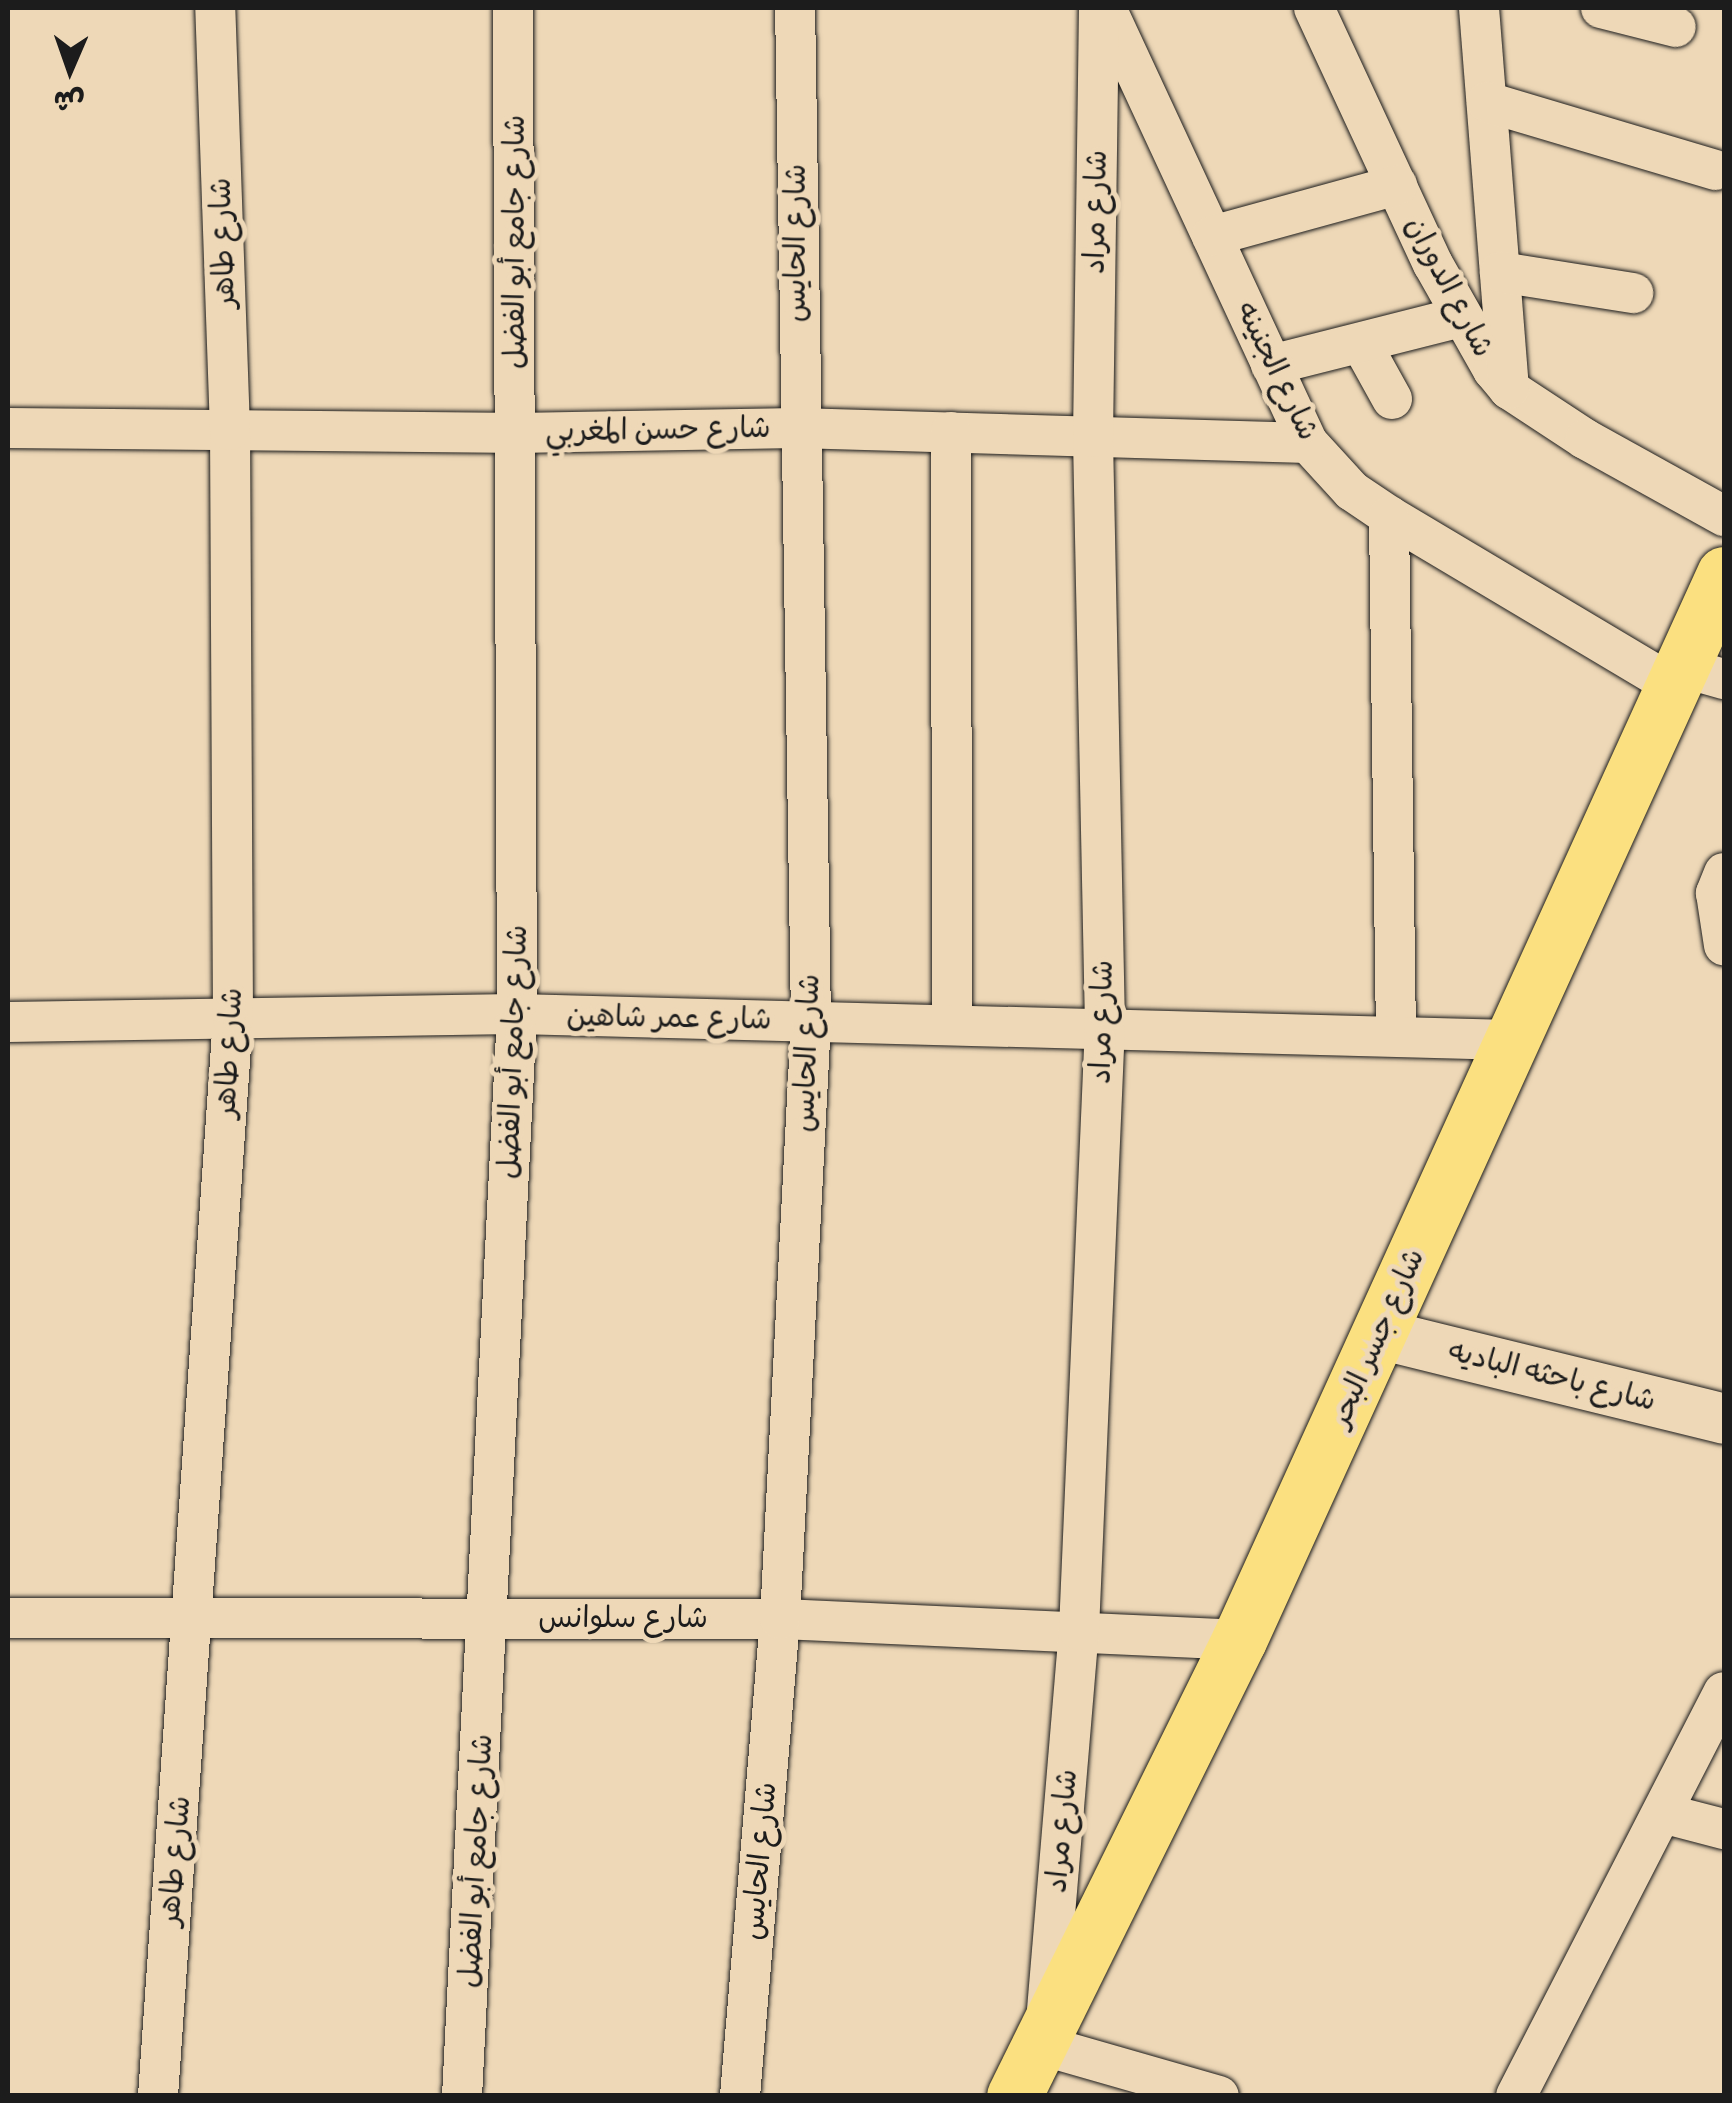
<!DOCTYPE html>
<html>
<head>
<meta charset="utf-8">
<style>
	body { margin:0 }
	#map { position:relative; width:1732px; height:2103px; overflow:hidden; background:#eed8b7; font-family:Pangolin,"Playpen Sans Arabic",sans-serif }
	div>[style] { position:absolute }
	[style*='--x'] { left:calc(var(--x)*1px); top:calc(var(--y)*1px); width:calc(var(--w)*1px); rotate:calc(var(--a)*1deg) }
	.roads { filter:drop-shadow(0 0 2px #1c1c1c) drop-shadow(0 0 2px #1c1c1c) }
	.minor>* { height:40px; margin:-20px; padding:0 20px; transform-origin:20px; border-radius:20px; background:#eed8b7 }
	.tertiary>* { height:50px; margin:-25px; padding:0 25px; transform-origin:25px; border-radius:25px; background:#eed8b7 }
	.primary>* { height:55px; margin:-27.5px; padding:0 27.5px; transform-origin:27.5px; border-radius:27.5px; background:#fbe080 }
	span { translate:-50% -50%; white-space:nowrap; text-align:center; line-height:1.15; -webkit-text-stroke:10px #eed8b7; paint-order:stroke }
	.street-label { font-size:30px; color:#1c1c1c }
	.frame { position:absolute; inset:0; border:10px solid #1c1c1c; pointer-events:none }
	.north { position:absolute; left:20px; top:20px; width:100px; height:100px; -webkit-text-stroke:8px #eed8b7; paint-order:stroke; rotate:182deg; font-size:28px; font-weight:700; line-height:40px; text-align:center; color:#1c1c1c }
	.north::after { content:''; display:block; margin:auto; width:35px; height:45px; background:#1c1c1c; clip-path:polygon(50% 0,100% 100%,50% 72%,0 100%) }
</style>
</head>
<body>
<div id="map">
	<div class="roads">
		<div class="minor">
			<i style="--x:1106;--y:8;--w:480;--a:65.1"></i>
			<i style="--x:1308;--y:443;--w:65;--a:47.5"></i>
			<i style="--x:1352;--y:491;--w:45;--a:34"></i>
			<i style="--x:1389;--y:516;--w:334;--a:30.8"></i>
			<i style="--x:1314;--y:8;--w:282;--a:65.1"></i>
			<i style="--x:1433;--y:264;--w:122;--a:60.5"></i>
			<i style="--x:1493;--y:370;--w:25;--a:50"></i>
			<i style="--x:1509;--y:389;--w:91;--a:33.3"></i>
			<i style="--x:1585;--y:439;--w:159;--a:29"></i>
			<i style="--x:1479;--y:8;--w:382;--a:85.5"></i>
			<i style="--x:1601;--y:8;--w:77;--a:14.2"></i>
			<i style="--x:1487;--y:102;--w:238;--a:16.6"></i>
			<i style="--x:1212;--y:236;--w:192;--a:-15.4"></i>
			<i style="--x:1500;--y:272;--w:135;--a:9"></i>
			<i style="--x:1361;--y:343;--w:64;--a:61"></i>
			<i style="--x:1271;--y:365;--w:196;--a:-14.2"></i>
			<i style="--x:8;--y:428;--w:508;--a:0.56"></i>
			<i style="--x:516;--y:433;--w:281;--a:-1"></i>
			<i style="--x:797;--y:428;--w:511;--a:1.68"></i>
			<i style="--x:951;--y:432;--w:592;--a:89.9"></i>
			<i style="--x:1389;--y:516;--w:518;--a:89.23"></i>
			<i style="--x:1685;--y:668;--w:41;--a:15.8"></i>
			<i style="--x:1724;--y:873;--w:22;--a:112"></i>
			<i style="--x:1716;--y:893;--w:53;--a:81.3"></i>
			<i style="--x:8;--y:1022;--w:509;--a:-0.9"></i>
			<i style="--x:517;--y:1014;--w:994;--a:1.5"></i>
			<i style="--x:8;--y:1618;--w:772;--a:0.07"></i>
			<i style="--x:780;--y:1619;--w:459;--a:2.6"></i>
			<i style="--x:1662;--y:1813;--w:64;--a:14.5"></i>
			<i style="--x:1047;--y:2010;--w:381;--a:-85.2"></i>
			<i style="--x:1079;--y:1630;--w:605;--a:-87.54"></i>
			<i style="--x:1105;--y:1026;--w:589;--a:-91.17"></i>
			<i style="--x:1093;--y:437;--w:429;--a:-89.2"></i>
			<i style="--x:1041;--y:2045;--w:185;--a:16"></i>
			<i style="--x:158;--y:2096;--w:1080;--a:-86.02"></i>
			<i style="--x:233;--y:1019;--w:589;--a:-90.29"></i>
			<i style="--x:230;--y:430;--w:422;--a:-92"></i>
			<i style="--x:462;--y:2096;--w:1083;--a:-87.09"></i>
			<i style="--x:517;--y:1014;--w:1006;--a:-90.23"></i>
			<i style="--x:740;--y:2096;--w:479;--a:-85.2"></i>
			<i style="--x:780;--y:1619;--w:599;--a:-87.03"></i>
			<i style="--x:811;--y:1021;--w:1013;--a:-90.9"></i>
			<i style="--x:1516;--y:2096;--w:454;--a:-62.8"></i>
		</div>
		<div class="tertiary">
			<i style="--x:1379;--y:1334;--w:355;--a:13.8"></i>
		</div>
		<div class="primary">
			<i style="--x:1014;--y:2096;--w:508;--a:-63.74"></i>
			<i style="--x:1239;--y:1640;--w:1171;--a:-65.54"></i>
		</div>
	</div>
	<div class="street-label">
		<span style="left:1096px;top:212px;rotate:-89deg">شارع مراد</span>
		<span style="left:515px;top:242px;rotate:-90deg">شارع جامع أبو الفضل</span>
		<span style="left:223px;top:243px;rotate:-92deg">شارع طاهر</span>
		<span style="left:796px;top:243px;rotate:-90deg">شارع الحايس</span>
		<span style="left:1449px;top:287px;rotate:62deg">شارع الدوران</span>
		<span style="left:1277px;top:371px;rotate:64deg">شارع الجنينه</span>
		<span style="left:658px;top:430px;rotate:-1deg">شارع حسن المغربي</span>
		<span style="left:669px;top:1018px;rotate:1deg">شارع عمر شاهين</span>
		<span style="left:1102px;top:1022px;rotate:-89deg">شارع مراد</span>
		<span style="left:513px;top:1052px;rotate:-88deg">شارع جامع أبو الفضل</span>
		<span style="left:229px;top:1053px;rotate:-87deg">شارع طاهر</span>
		<span style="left:807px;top:1053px;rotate:-88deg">شارع الحايس</span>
		<span style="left:1377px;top:1338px;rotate:-66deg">شارع جسر البحر</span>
		<span style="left:1552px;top:1376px;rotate:14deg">شارع باحثه الباديه</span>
		<span style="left:623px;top:1618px">شارع سلوانس</span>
		<span style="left:1062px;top:1831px;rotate:-85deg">شارع مراد</span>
		<span style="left:175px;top:1861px;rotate:-85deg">شارع طاهر</span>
		<span style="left:476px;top:1861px;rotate:-87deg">شارع جامع أبو الفضل</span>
		<span style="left:760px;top:1861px;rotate:-85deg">شارع الحايس</span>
	</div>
	<div class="frame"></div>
	<div class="north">ش</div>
</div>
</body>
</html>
